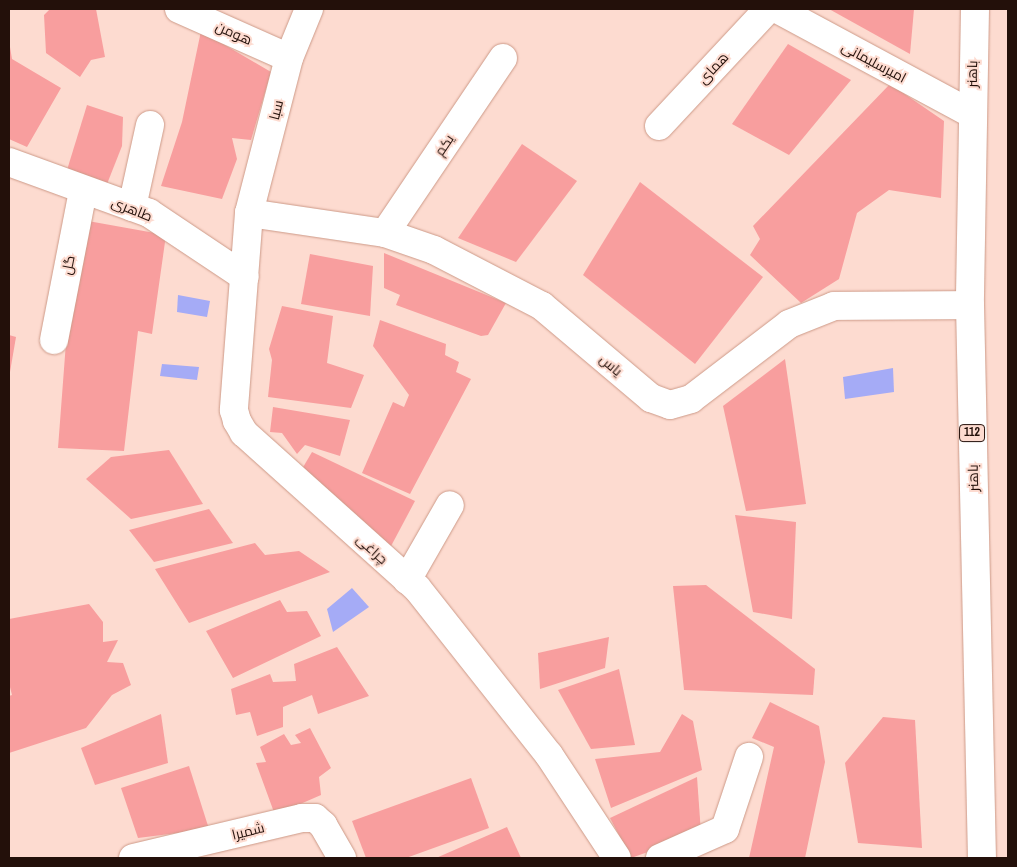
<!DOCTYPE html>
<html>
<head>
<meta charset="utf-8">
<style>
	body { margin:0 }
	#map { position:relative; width:1017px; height:867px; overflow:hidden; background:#fddbd0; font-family:"Archivo Narrow",Cairo,sans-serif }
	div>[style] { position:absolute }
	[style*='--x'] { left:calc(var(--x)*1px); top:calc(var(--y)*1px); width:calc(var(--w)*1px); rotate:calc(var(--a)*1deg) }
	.water>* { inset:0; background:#a5abf6 }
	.building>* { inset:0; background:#f89e9e }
	.roads { filter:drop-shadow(0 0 1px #cd9a88) drop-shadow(0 0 1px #cd9a88) }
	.minor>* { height:28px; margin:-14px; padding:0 14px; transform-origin:14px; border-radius:14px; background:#fff }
	.major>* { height:28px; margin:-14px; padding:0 14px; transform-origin:14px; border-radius:14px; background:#fff }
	span { translate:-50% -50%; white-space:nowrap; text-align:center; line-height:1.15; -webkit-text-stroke:4px #fddbd0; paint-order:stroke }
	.shield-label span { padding:1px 4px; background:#fddbd0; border:1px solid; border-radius:4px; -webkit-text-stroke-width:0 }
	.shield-label { font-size:12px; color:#23100a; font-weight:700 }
	.street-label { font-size:14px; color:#23100a }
	.frame { position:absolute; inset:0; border:10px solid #23100a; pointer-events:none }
</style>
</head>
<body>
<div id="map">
	<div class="water">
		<i style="clip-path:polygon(178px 295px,210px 301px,207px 317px,177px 312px)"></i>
		<i style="clip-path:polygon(162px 364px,199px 367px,197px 380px,160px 376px)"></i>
		<i style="clip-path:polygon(893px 368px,894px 392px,845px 399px,843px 377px)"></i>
		<i style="clip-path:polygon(352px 588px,369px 607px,333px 632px,327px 609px)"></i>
	</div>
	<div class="building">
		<i style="clip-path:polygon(50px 9px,96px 9px,105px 57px,91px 60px,80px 77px,46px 53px,44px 15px)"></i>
		<i style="clip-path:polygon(829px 9px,914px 9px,910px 54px)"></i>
		<i style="clip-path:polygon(201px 31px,271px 72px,251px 140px,232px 138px,237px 159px,222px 199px,161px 186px,182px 122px)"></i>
		<i style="clip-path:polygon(9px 41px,12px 59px,61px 88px,27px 147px,9px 139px)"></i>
		<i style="clip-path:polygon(788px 44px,851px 80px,789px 155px,732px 124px)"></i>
		<i style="clip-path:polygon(890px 84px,944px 121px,941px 198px,889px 190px,857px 213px,839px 279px,801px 303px,750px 255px,760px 239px,753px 226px)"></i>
		<i style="clip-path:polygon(87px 105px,123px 117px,122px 146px,107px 184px,67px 170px)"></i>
		<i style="clip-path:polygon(522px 144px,577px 181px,516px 262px,458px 238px)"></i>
		<i style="clip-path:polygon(640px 182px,763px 277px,695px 364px,583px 275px)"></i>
		<i style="clip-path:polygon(88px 221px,166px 235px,152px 334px,138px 331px,124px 451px,58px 448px,68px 316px)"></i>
		<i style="clip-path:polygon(384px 253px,506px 303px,488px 335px,481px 336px,396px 305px,400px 295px,384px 288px)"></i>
		<i style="clip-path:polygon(310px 254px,373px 266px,370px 316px,301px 304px)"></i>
		<i style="clip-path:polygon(282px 306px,333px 316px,327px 363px,364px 375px,351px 408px,268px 397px,272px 360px,269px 349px)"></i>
		<i style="clip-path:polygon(380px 320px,446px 344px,445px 355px,459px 362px,456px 372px,471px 379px,410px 494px,362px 473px,393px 402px,404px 407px,409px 395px,373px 346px)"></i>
		<i style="clip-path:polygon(9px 335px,16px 337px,10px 372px,9px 372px)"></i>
		<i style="clip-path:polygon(785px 359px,806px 504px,746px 511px,723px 406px)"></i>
		<i style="clip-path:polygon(273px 407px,350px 420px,340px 456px,305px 445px,297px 454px,282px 433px,270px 432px)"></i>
		<i style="clip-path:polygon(169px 450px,203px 504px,131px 519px,86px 479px,111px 457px)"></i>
		<i style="clip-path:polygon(312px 452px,415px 501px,390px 548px,302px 469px)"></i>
		<i style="clip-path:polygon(209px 509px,233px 543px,154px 562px,129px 530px)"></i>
		<i style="clip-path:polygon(735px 515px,796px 522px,792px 619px,753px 612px)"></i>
		<i style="clip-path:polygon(255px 543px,265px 555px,299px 551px,330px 572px,189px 623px,155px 569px)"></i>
		<i style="clip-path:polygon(706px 585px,815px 669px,813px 695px,684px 690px,673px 586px)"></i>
		<i style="clip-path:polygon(280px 600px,287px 612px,307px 611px,321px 636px,233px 678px,206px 631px)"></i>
		<i style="clip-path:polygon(89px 604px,103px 622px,103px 642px,118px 640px,107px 662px,123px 663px,131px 685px,112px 695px,86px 728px,9px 753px,9px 696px,12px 695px,9px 683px,9px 619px)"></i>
		<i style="clip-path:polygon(609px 637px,605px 668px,540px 689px,538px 653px)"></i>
		<i style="clip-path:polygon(337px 647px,369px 696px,318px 714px,312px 695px,283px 707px,283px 727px,257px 736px,250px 712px,236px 715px,231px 689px,270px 674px,273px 682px,296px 681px,294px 664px)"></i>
		<i style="clip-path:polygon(619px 669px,635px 745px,591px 749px,558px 690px)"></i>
		<i style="clip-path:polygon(770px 702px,819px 726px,825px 762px,805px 858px,749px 858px,774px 747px,752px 738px)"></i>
		<i style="clip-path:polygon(161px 714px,168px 763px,95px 785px,81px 748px)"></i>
		<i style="clip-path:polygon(682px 714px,693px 721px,702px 770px,611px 808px,595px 759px,660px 752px)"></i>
		<i style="clip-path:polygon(883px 717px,915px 720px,922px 848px,858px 843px,845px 763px)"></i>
		<i style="clip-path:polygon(310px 728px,331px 768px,319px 777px,321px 795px,275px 815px,256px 763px,266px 762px,260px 747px,284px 734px,291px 745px,301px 743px,295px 735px)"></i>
		<i style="clip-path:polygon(189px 766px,209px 829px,138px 838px,121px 788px)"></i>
		<i style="clip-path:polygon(697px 777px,701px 833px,631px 858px,610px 818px)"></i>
		<i style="clip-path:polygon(471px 778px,489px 828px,406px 858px,366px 858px,352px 821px)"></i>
		<i style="clip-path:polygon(507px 827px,521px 858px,436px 858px)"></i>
	</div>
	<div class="roads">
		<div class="minor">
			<i style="--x:179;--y:9;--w:120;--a:24"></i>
			<i style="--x:309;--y:9;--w:53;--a:112.2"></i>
			<i style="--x:289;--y:58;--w:160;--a:104.5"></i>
			<i style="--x:249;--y:213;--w:198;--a:94.4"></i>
			<i style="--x:234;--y:410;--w:11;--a:75"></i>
			<i style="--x:237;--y:421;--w:14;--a:60"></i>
			<i style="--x:244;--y:433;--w:232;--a:41.9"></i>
			<i style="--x:417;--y:588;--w:213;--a:51.7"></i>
			<i style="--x:549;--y:755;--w:123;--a:56.6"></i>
			<i style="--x:777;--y:9;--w:221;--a:28.3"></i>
			<i style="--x:659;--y:126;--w:160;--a:-47"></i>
			<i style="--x:9;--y:162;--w:149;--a:20"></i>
			<i style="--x:149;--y:213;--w:115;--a:33.7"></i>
			<i style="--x:132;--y:207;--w:84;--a:-77.6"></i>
			<i style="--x:249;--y:213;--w:137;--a:8.4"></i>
			<i style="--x:385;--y:233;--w:52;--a:19.1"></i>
			<i style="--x:434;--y:250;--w:122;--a:27.4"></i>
			<i style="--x:542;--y:306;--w:143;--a:40.2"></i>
			<i style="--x:651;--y:398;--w:20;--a:20"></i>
			<i style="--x:670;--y:405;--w:22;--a:-16"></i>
			<i style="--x:691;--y:399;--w:123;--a:-37.4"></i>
			<i style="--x:789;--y:324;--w:48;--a:-21.8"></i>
			<i style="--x:834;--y:306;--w:136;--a:-0.4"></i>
			<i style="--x:385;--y:233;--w:211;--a:-56"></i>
			<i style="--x:54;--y:340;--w:152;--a:-79"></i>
			<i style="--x:407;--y:580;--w:86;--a:-60.2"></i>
			<i style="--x:133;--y:858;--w:174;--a:-13.3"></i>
			<i style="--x:302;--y:818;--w:13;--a:0"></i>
			<i style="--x:315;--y:818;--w:11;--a:41"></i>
			<i style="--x:323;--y:825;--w:38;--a:60"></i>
			<i style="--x:660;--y:858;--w:71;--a:-24"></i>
			<i style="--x:725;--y:829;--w:76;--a:-71.6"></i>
		</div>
		<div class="major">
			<i style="--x:975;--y:9;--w:296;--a:91"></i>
			<i style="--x:970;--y:305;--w:553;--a:88.76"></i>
		</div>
	</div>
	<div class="shield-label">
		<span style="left:972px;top:433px">112</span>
	</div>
	<div class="street-label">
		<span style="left:234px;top:33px;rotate:24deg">هومن</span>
		<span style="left:874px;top:62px;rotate:28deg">امیرسلیمانی</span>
		<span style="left:713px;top:68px;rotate:-47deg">همای</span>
		<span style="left:972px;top:74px;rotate:-89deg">باهنر</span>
		<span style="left:276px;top:110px;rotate:-76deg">سبا</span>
		<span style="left:444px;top:145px;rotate:-56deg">یکم</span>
		<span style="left:132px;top:209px;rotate:22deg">طاهری</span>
		<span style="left:68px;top:265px;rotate:-79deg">گل</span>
		<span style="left:611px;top:365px;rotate:40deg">یاس</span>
		<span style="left:973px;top:478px;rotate:-91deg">باهنر</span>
		<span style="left:372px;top:549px;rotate:42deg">چراغی</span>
		<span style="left:248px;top:831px;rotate:-14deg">شمیرا</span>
	</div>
	<div class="frame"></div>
</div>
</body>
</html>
